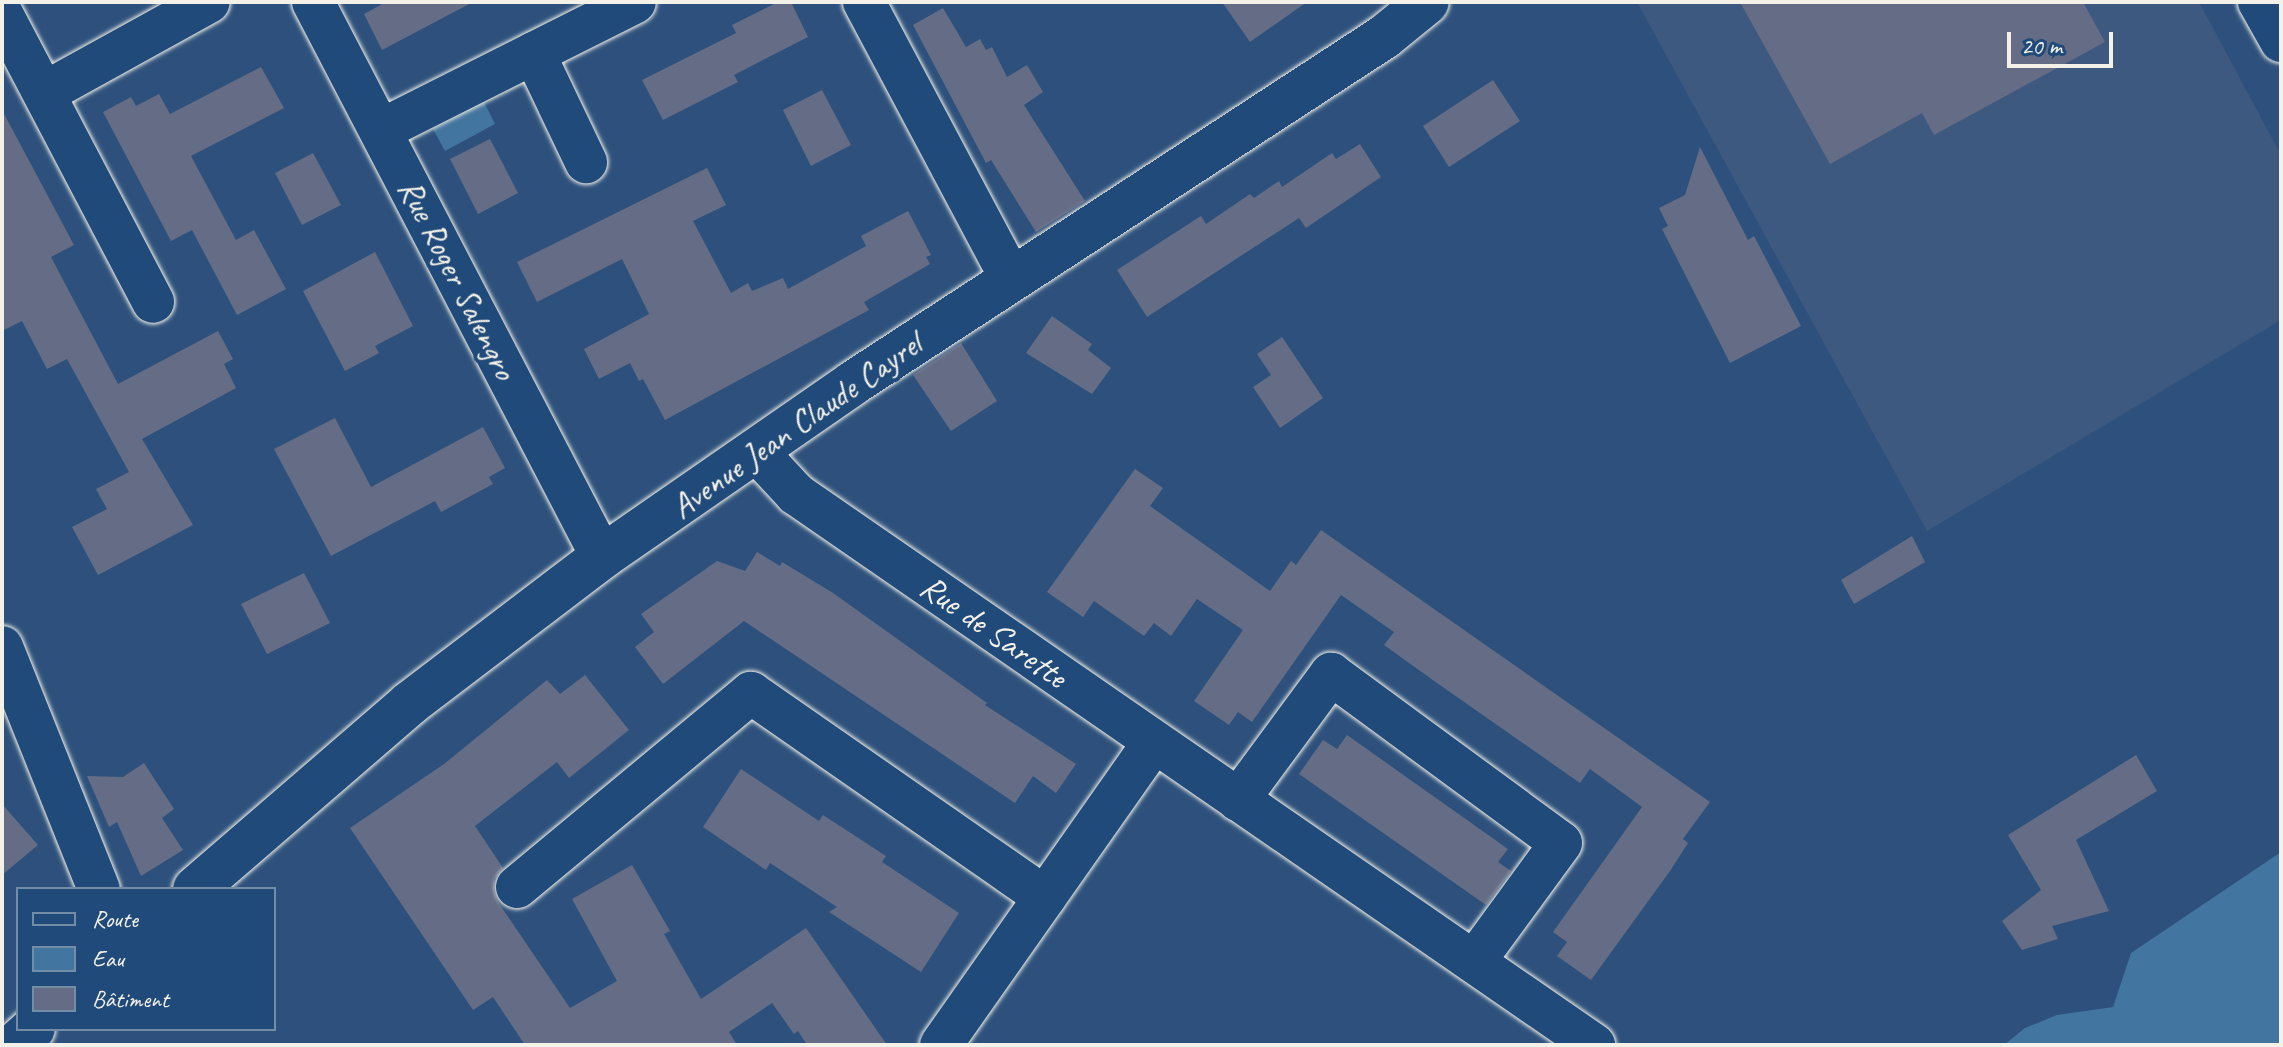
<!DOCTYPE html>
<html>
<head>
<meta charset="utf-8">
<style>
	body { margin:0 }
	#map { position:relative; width:2283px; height:1047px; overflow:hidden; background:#2d517c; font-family:Caveat,sans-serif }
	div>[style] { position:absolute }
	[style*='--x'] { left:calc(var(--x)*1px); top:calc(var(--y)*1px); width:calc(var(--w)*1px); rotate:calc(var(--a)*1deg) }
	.built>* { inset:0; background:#3e597f }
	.water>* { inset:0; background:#42759f }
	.building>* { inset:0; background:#646d85 }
	.roads { filter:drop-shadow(0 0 2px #f4f1e8) drop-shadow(0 0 2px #f4f1e8) }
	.minor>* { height:42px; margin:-21px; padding:0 21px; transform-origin:21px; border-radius:21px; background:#1f4a7a }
	.secondary>* { height:44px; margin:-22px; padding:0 22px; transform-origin:22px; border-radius:22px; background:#1f4a7a }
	span { translate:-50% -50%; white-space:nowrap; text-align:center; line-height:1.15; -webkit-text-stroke:8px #1f4a7a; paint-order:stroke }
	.street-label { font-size:34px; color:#f4f1e8 }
	.frame { position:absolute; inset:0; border:4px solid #f4f1e8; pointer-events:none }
	.legend { position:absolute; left:16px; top:887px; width:260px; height:144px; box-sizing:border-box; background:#1f4a7a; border:2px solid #748da6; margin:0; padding:10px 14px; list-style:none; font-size:24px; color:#f4f1e8 }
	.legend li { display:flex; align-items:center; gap:16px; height:40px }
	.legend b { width:40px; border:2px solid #748da6 }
	.scale { position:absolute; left:2007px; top:32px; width:106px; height:36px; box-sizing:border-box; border:4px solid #f4f1e8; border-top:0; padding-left:10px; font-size:24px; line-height:28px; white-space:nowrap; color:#f4f1e8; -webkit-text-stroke:6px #1f4a7a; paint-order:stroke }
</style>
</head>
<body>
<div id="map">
	<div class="built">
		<i style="clip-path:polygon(1637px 2px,2199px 2px,2281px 155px,2281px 320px,1927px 531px)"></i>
	</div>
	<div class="water">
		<i style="clip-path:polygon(484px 102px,495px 124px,445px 151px,433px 129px)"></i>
		<i style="clip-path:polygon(2281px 852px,2281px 1045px,2004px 1045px,2025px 1028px,2057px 1015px,2113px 1007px,2131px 953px)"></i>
	</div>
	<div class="building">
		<i style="clip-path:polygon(386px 2px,473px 2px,382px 50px,364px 14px)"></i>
		<i style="clip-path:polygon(778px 2px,791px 2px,808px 37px,734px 75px,738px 82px,663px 120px,642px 80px,736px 33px,732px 25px)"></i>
		<i style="clip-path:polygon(1222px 2px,1307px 2px,1250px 42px)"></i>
		<i style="clip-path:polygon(1740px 2px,2083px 2px,2105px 42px,1934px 135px,1922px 113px,1830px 164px)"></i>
		<i style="clip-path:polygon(943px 8px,966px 47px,980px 39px,986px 50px,992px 47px,1007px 77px,1027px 65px,1043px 92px,1024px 105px,1085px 201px,1036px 232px,991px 160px,986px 163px,913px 25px)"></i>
		<i style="clip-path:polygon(261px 67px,284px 108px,191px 156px,236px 240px,254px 230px,286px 289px,237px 315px,192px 230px,171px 241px,103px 112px,131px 97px,136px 106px,159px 94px,170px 114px)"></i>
		<i style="clip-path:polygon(1493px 80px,1520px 121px,1449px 167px,1423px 126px)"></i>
		<i style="clip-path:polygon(822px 90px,851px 145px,811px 166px,783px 110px)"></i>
		<i style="clip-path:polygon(2px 110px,74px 245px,51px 257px,118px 384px,218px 331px,233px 359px,224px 364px,236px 388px,142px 439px,193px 525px,98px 575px,72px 527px,107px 509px,96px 489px,129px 472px,67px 359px,47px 369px,22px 321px,2px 331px)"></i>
		<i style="clip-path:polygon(490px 139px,518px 193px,478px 214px,450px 159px)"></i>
		<i style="clip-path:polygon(1360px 144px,1381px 177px,1306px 228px,1299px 218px,1147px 317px,1117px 270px,1201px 216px,1206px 224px,1250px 194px,1254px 198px,1279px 181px,1282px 187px,1332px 153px,1336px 159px)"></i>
		<i style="clip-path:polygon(1700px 147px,1748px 240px,1754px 236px,1801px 326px,1730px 363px,1662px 229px,1668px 226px,1659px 208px,1685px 195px)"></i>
		<i style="clip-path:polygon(313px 153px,341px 205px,302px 225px,275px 173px)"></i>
		<i style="clip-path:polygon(707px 168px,726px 205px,693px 221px,731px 293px,748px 283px,752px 291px,783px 278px,788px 289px,866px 246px,861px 236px,908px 211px,931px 255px,926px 257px,930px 264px,864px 302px,869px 310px,665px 420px,643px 379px,639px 381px,630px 363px,599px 379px,584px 349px,649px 314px,622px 259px,537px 302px,517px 262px)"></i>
		<i style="clip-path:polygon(375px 252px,413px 326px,375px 346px,379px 353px,345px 371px,303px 291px)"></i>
		<i style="clip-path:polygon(1052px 316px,1092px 344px,1088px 350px,1111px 368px,1092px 394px,1026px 353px)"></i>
		<i style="clip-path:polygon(1282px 337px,1323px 398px,1280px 428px,1253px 387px,1271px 375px,1257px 354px)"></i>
		<i style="clip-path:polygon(961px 343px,997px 401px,951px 431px,913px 375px)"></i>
		<i style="clip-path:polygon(335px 418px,371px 487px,483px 427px,505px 468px,489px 477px,493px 484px,441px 512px,435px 501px,331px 556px,274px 449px)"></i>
		<i style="clip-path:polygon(1135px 469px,1163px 488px,1150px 506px,1270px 591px,1291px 561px,1296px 565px,1321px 530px,1710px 802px,1683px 839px,1688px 843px,1670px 871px,1591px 980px,1557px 956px,1567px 942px,1553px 932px,1642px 807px,1590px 769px,1580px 783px,1437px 683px,1384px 645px,1394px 632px,1341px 595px,1252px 722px,1238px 712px,1229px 725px,1194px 701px,1243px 630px,1197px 599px,1171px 636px,1154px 623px,1144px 636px,1094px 601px,1083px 617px,1047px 592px)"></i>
		<i style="clip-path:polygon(1912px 536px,1925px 562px,1854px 604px,1841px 580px)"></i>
		<i style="clip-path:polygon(757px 552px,780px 566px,782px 562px,833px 593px,987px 703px,985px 705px,1076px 764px,1056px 793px,1033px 776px,1015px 803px,744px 621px,663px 684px,635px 647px,654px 632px,641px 614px,717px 561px,745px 571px)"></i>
		<i style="clip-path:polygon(304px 573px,330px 623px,267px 654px,241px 604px)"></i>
		<i style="clip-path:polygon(585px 675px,629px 730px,569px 778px,557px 762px,475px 826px,503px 868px,494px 879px,494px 892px,498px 902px,570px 1008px,617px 981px,572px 899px,632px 865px,670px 931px,664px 934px,701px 999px,806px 928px,887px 1045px,807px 1045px,798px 1031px,794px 1034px,772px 1003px,729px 1032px,737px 1045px,525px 1045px,493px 997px,473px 1010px,350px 828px,444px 764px,547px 680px,560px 694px)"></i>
		<i style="clip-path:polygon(1347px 735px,1508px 849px,1498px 862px,1511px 871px,1486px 905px,1299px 774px,1323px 740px,1337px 749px)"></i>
		<i style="clip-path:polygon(2136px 755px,2157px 791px,2076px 840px,2109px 911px,2052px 926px,2058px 939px,2022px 950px,2002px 921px,2041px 890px,2008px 835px)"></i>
		<i style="clip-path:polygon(144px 763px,174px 809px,162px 818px,183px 850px,141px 876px,117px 822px,109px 827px,87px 776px,123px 777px)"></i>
		<i style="clip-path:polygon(741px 769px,819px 821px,823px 815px,886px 856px,882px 862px,959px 913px,921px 972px,829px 912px,837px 907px,770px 863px,766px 870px,703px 827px)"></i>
		<i style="clip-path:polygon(2px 804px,38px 845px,2px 875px)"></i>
	</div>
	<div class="roads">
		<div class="minor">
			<i style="--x:313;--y:2;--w:626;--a:62.49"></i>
			<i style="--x:864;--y:2;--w:314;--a:62"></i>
			<i style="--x:2259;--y:2;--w:45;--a:60.6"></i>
			<i style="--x:2;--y:14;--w:325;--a:62.3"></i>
			<i style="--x:534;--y:53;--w:121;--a:64.5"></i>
			<i style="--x:44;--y:93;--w:188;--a:-28.9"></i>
			<i style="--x:381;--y:130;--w:284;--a:-26.7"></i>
			<i style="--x:757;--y:452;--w:57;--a:47.1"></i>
			<i style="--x:796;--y:494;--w:970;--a:34.62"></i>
			<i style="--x:2;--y:647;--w:261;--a:68.2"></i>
			<i style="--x:1238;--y:800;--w:157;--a:-53.6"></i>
			<i style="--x:1331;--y:674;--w:285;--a:36.3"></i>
			<i style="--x:1561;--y:843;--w:147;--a:126.2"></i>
			<i style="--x:517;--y:887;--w:304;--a:-39.7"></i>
			<i style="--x:751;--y:693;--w:358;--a:34.8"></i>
			<i style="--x:941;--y:1045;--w:370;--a:-54.9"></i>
		</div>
		<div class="secondary">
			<i style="--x:195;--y:889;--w:283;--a:-40.8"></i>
			<i style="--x:409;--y:704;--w:243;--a:-37.3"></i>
			<i style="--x:602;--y:557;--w:305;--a:-34.7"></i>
			<i style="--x:853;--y:383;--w:634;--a:-33.09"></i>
			<i style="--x:1384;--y:37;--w:55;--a:-39.1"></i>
			<i style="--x:15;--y:1045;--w:24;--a:-42"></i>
		</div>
	</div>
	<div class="street-label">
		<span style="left:458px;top:279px;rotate:63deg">Rue Roger Salengro</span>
		<span style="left:796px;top:425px;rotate:-35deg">Avenue Jean Claude Cayrel</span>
		<span style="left:994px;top:631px;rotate:35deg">Rue de Sarette</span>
	</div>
	<div class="frame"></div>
	<ul class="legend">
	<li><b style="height:10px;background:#1f4a7a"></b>Route</li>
	<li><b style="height:22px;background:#42759f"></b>Eau</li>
	<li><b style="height:22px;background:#646d85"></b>Bâtiment</li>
	</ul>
	<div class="scale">20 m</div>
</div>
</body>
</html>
